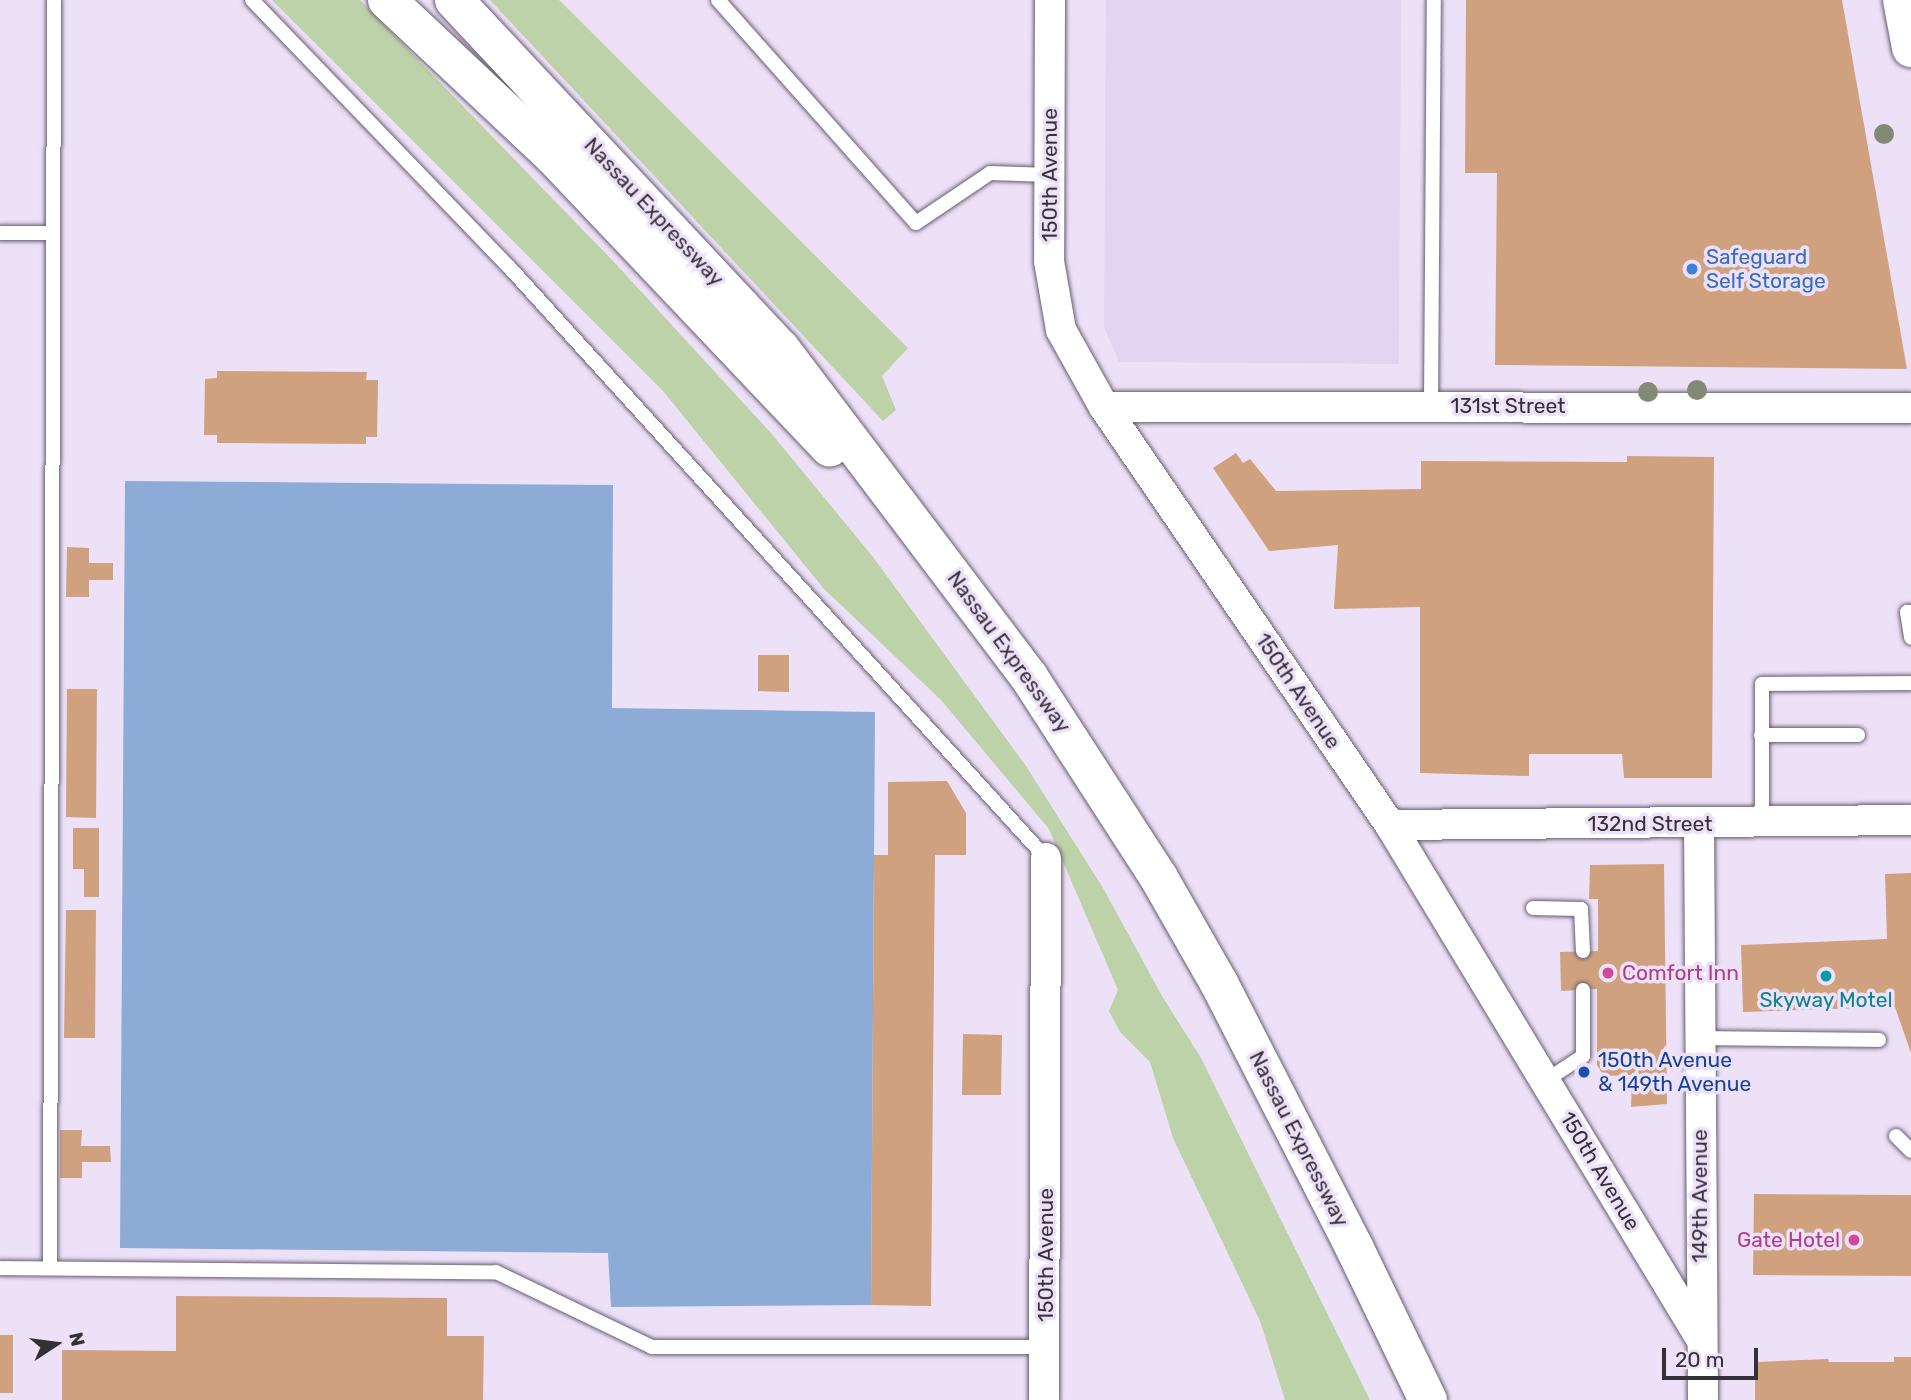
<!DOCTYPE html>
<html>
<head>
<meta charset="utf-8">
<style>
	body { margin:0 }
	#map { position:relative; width:1911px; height:1400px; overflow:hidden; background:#ede1f8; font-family:Rubik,sans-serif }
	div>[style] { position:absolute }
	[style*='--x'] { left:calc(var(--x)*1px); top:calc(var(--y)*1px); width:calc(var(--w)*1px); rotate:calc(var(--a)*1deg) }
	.built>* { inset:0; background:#e3d4f1 }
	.green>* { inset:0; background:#bdd2a9 }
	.water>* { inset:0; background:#8cabd7 }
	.building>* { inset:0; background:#d0a17f }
	.roads { filter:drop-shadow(0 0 2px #675d70) drop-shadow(0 0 2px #675d70) }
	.service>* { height:14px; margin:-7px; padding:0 7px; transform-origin:7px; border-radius:7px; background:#fff }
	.minor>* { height:30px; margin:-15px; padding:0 15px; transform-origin:15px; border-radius:15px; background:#fff }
	.primary>* { height:38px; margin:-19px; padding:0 19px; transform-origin:19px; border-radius:19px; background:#fff }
	.motorway>* { height:38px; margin:-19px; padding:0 19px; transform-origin:19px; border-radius:19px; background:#fff }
	.trees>* { width:20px; height:20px; margin:-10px; border-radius:50%; background:#828a76 }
	.dots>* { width:19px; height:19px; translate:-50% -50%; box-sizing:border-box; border:4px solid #ede1f8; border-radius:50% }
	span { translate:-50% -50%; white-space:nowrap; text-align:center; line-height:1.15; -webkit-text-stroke:7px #ede1f8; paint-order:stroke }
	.street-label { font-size:21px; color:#343038 }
	.shop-label { font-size:21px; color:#366cbe }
	.left { translate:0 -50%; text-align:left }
	.hotel-label { font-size:21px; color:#b23c85 }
	.right { translate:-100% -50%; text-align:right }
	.culture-label { font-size:21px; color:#0d838f }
	.transit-label { font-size:21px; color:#164399 }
	.north { position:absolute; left:21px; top:1309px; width:70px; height:70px; -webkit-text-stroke:5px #ede1f8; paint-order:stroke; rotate:77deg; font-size:19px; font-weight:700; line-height:28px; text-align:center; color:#343038 }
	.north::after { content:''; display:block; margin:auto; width:24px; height:32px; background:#343038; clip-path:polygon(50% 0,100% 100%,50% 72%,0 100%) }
	.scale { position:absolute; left:1662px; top:1348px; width:96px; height:32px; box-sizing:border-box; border:4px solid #343038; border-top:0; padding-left:9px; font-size:21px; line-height:24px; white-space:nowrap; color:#343038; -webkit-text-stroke:5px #ede1f8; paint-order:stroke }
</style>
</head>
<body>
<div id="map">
	<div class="built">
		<i style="clip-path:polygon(1106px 0,1401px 0,1399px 364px,1119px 362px,1104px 327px)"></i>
	</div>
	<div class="green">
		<i style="clip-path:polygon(272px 0,360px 0,614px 262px,771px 433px,873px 557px,1026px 766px,1103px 888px,1162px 996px,1201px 1058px,1370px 1400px,1285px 1400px,1260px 1321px,1173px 1138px,1150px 1062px,1120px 1032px,1109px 1011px,1118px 990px,1049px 829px,941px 700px,824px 589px,663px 391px)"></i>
		<i style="clip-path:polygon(490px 0,559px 0,908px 348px,882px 376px,896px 410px,883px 421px)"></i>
	</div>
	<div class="water">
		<i style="clip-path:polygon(125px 481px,613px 485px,612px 708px,875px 712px,871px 1305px,611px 1307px,608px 1253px,120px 1248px)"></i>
	</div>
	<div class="building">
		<i style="clip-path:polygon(1466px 0,1842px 0,1907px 369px,1495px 365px,1497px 173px,1465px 173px)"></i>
		<i style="clip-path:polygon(217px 371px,367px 372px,366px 380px,378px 380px,377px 437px,366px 437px,366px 444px,217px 443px,217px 435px,204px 435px,205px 379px,217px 378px)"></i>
		<i style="clip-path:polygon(1236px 453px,1243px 463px,1250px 459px,1276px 491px,1421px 489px,1421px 461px,1627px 462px,1627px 456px,1714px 457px,1712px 778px,1624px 778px,1622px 754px,1529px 754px,1529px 776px,1420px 773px,1420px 607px,1334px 609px,1338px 545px,1269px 551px,1213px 468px)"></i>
		<i style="clip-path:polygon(67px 547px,89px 548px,89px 563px,113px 563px,113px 580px,89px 580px,89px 597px,66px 597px)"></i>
		<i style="clip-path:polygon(758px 655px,789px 655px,789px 692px,758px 691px)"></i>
		<i style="clip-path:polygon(67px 689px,97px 689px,96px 818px,66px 817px)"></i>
		<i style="clip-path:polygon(947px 781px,966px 813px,966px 855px,935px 855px,931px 1306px,871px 1305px,874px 855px,888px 855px,888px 782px)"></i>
		<i style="clip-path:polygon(73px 828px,99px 828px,99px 897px,84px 897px,84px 869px,73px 869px)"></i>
		<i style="clip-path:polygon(1664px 864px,1667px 1104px,1631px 1107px,1632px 1075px,1604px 1076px,1597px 1065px,1597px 989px,1561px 991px,1560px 952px,1598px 951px,1598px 899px,1589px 899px,1590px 865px)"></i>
		<i style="clip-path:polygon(1911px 873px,1911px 1053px,1895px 1007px,1743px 1012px,1741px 945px,1887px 939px,1885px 874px)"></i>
		<i style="clip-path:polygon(66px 910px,96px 910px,95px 1038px,64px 1038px)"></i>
		<i style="clip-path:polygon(963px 1034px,1002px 1035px,1001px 1095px,962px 1095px)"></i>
		<i style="clip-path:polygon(60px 1130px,82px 1130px,81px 1146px,110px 1146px,111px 1162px,82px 1162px,82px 1178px,60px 1178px)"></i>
		<i style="clip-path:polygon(1754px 1194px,1911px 1195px,1911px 1276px,1753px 1275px)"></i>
		<i style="clip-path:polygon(176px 1296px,447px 1298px,447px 1336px,484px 1336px,483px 1400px,62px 1400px,62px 1350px,176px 1351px)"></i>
		<i style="clip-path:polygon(0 1335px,13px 1335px,13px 1393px,0 1393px)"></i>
		<i style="clip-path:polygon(1894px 1357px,1911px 1357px,1911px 1400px,1755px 1400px,1755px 1362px,1828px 1359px,1829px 1362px,1894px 1362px)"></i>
	</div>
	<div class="roads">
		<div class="service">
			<i style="--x:252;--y:0;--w:372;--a:46.1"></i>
			<i style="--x:510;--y:268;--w:797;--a:47.75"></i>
			<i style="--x:718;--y:0;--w:298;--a:48.4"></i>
			<i style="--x:916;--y:223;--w:89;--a:-34"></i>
			<i style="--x:990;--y:173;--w:60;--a:1.9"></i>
			<i style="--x:0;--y:233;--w:53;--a:0"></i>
			<i style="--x:1431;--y:405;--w:405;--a:-89.6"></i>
			<i style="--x:1911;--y:612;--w:4;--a:180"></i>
			<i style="--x:1907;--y:612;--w:26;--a:81"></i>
			<i style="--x:1761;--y:735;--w:97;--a:0"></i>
			<i style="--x:1762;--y:822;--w:138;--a:-90"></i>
			<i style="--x:1762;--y:684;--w:149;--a:-0.4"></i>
			<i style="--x:1533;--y:908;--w:48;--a:1.2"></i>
			<i style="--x:1581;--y:909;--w:42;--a:87.3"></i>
			<i style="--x:1700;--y:1038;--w:179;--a:0.6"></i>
			<i style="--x:1545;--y:1081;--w:45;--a:-33.3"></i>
			<i style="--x:1583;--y:1056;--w:66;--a:-90"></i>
			<i style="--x:1896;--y:1136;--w:21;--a:45"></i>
			<i style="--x:0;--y:1268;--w:496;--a:0.5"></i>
			<i style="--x:496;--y:1272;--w:173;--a:25.7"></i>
			<i style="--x:652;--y:1347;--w:394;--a:0"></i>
			<i style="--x:50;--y:1268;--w:1268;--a:-89.82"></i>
		</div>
		<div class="minor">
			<i style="--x:1050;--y:0;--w:261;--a:90.2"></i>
			<i style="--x:1049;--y:261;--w:70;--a:80.1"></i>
			<i style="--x:1061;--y:330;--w:88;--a:60.8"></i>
			<i style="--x:1104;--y:407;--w:506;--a:55.62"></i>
			<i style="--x:1390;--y:825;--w:601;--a:58.82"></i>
			<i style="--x:1104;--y:407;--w:807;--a:0.07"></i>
			<i style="--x:1699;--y:824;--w:576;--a:89.6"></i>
			<i style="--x:1390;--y:825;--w:521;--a:-0.55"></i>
			<i style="--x:1044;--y:1400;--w:542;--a:-89.79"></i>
		</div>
		<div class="primary">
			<i style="--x:1902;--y:0;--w:49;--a:79.4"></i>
		</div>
		<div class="motorway">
			<i style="--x:387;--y:0;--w:228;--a:43.2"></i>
			<i style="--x:553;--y:156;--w:402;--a:46.5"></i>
			<i style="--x:454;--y:0;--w:478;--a:46.9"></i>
			<i style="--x:781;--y:349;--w:411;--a:52.9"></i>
			<i style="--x:1029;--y:677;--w:239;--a:57.1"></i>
			<i style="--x:1159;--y:878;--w:121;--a:60.3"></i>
			<i style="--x:1219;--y:983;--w:297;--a:62.9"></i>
			<i style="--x:1354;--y:1247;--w:170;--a:64.2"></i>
		</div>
	</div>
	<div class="trees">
		<i style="left:1884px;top:134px"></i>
		<i style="left:1697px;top:390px"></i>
		<i style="left:1648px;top:392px"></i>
	</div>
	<div class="dots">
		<i style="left:1692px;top:269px;background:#3f7fe0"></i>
		<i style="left:1608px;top:973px;background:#d1479c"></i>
		<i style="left:1826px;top:976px;background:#0f9aa8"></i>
		<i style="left:1584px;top:1072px;background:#1a4fb4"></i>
		<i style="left:1854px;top:1240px;background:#d1479c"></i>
	</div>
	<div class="street-label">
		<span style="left:1050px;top:175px;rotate:-90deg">150th Avenue</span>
		<span style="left:654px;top:212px;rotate:47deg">Nassau Expressway</span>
		<span style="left:1508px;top:406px">131st Street</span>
		<span style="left:1009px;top:652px;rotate:54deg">Nassau Expressway</span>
		<span style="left:1298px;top:691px;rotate:56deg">150th Avenue</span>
		<span style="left:1650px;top:824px">132nd Street</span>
		<span style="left:1299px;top:1139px;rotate:63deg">Nassau Expressway</span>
		<span style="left:1600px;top:1171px;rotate:59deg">150th Avenue</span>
		<span style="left:1700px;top:1196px;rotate:-90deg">149th Avenue</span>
		<span style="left:1046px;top:1255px;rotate:-90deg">150th Avenue</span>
	</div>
	<div class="shop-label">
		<span class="left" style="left:1706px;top:269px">Safeguard<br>Self Storage</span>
	</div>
	<div class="hotel-label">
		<span class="left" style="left:1622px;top:973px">Comfort Inn</span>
		<span class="right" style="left:1840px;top:1240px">Gate Hotel</span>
	</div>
	<div class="culture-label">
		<span style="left:1826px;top:1000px">Skyway Motel</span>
	</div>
	<div class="transit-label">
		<span class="left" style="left:1598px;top:1072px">150th Avenue<br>&amp; 149th Avenue</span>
	</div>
	<div class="north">N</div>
	<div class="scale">20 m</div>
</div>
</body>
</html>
